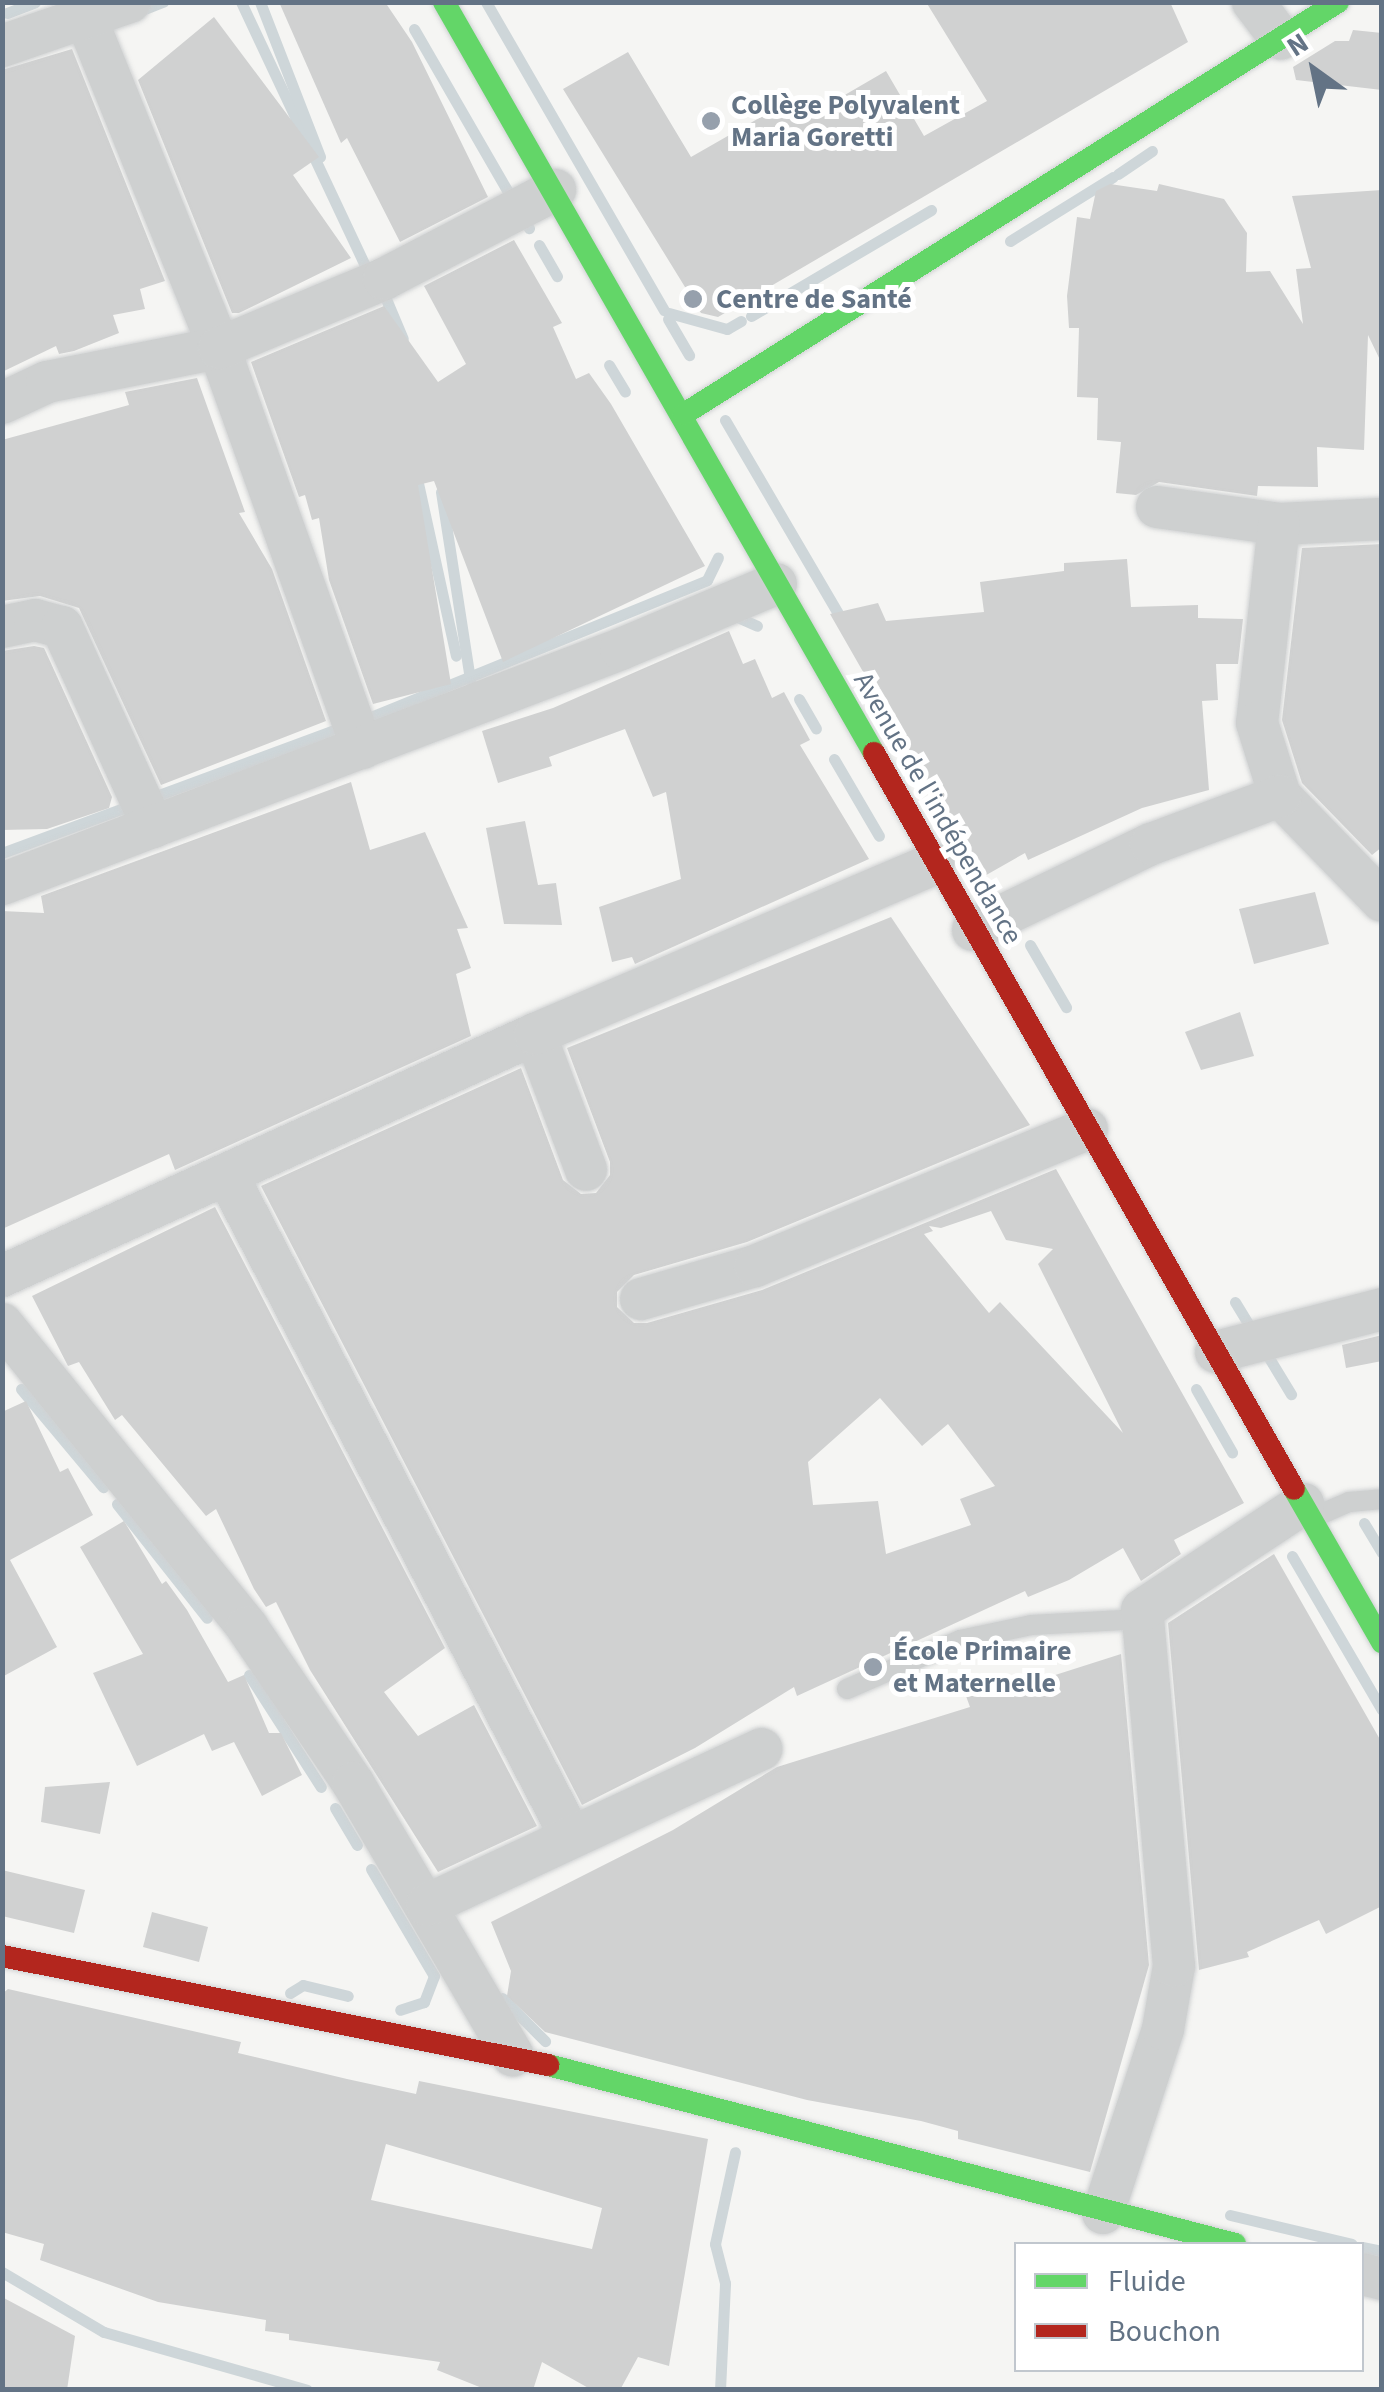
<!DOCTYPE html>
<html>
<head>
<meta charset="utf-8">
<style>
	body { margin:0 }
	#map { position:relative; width:1384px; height:2392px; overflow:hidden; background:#f5f5f3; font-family:"Source Sans 3",sans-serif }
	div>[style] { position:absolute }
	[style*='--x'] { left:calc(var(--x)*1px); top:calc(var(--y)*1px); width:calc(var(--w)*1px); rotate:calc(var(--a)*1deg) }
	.stream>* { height:11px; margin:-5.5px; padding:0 5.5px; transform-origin:5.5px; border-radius:5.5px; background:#ced6d9 }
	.building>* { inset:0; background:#d0d1d1 }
	.roads { filter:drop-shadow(0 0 2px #d0d2d3) drop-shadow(0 0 2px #d0d2d3) }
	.lane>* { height:20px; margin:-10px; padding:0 10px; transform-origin:10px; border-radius:10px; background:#ced0d0 }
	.street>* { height:42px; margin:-21px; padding:0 21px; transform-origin:21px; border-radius:21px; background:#ced0d0 }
	.fast>* { height:22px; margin:-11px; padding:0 11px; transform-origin:11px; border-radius:11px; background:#63d668 }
	.jam>* { height:22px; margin:-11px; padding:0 11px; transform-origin:11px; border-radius:11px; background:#b3261e }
	.dots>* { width:28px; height:28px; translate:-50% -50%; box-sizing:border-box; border:5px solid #fff; border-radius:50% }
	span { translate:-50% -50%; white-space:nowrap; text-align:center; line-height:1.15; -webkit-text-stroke:10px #fff; paint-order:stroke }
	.poi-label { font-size:28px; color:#637385; font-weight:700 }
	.left { translate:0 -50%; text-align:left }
	.street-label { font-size:28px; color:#637385 }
	.frame { position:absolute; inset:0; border:5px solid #637385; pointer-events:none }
	.legend { position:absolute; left:1014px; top:2242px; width:350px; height:130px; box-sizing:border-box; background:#fff; border:2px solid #c1c7ce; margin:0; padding:12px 18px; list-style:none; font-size:30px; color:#637385 }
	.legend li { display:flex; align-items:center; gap:20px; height:50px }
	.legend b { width:50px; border:2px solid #c1c7ce }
	.north { position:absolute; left:1264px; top:20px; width:100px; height:100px; -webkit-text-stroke:8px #fff; paint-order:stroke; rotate:327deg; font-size:28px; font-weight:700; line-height:40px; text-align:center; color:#637385 }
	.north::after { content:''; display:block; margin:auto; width:35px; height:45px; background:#637385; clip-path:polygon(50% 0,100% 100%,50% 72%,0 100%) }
</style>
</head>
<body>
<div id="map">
	<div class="stream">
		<i style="--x:241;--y:2;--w:296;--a:64.8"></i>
		<i style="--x:260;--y:2;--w:166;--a:68.8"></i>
		<i style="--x:486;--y:2;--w:356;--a:60"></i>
		<i style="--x:139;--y:11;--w:26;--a:-21"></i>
		<i style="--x:7;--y:13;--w:30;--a:-21"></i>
		<i style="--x:414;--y:29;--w:230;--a:60"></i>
		<i style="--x:1118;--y:174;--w:41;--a:-34.1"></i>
		<i style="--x:1010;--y:241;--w:121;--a:-31.9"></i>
		<i style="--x:539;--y:245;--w:36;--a:60"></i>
		<i style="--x:381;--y:287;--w:56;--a:67.1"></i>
		<i style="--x:669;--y:313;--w:60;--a:15.4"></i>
		<i style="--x:727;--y:329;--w:16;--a:-30"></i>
		<i style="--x:751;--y:316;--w:209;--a:-30.5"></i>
		<i style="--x:668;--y:319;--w:42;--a:59.7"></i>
		<i style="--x:609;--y:365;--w:31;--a:59"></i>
		<i style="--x:725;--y:420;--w:226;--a:59.7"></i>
		<i style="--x:416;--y:474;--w:186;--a:77.6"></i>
		<i style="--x:441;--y:492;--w:190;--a:81.2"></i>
		<i style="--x:735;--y:616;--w:24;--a:24"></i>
		<i style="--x:799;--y:699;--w:34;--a:60"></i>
		<i style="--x:363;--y:720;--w:371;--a:-22.1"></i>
		<i style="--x:707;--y:580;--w:25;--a:-64"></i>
		<i style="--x:834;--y:759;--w:89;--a:59.7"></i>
		<i style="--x:2;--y:853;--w:366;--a:-20.3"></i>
		<i style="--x:1030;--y:945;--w:72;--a:59.9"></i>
		<i style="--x:1235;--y:1302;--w:108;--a:58.7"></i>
		<i style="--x:21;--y:1389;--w:128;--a:50.1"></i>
		<i style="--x:1196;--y:1389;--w:73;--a:60.3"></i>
		<i style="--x:117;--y:1504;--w:145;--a:51.7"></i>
		<i style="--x:1364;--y:1523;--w:35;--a:59"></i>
		<i style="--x:1292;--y:1556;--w:178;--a:59.7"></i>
		<i style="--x:249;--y:1675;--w:133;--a:57.3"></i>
		<i style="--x:335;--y:1808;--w:43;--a:59.3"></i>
		<i style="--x:371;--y:1869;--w:124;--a:59.5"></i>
		<i style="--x:434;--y:1976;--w:28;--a:111"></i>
		<i style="--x:424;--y:2002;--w:25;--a:162"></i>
		<i style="--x:290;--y:1993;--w:15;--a:-32"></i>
		<i style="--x:303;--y:1985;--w:46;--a:13.7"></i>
		<i style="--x:502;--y:1998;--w:61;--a:45"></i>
		<i style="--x:1230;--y:2215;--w:125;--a:13.4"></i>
		<i style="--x:1362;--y:2247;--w:20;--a:11"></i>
		<i style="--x:2;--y:2272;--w:118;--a:30.5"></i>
		<i style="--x:104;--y:2332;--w:211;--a:15.9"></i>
		<i style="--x:720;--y:2390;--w:107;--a:-87.3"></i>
		<i style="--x:725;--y:2283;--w:40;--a:-104.4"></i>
		<i style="--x:715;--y:2244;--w:94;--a:-77.7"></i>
	</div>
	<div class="building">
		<i style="clip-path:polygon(279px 2px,385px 2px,412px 42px,488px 197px,400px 242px,347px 138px,341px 143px)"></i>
		<i style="clip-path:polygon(926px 2px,1170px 2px,1188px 42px,718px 317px,701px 313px,563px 89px,628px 52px,691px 157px,789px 101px,800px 121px,886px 71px,924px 136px,987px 101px)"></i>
		<i style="clip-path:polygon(214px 17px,319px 157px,293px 175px,351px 258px,239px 313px,232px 313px,138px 80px)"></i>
		<i style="clip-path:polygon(1353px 30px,1382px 33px,1382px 90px,1296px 80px,1293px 67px,1335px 41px,1349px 41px)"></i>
		<i style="clip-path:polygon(72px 49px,165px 281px,140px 289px,145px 309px,113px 315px,119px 333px,74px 351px,59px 354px,56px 346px,2px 372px,2px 70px)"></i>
		<i style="clip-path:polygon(1110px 184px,1157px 191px,1159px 184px,1224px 199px,1247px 233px,1246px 272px,1270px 271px,1303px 324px,1296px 269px,1311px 268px,1292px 196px,1382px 190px,1382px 364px,1368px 335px,1364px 450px,1317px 447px,1318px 487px,1258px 486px,1257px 496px,1159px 482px,1136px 495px,1116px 493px,1121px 442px,1097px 440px,1098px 398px,1077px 397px,1079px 328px,1069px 328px,1067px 296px,1077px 217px,1090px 219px,1096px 191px)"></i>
		<i style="clip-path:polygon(514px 240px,562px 323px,553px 327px,576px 379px,589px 373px,611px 404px,705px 566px,503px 662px,434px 481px,418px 485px,451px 684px,373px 704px,329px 580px,319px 518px,312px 520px,305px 495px,299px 497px,251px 362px,384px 306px,438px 382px,466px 364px,424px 286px)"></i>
		<i style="clip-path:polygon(197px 378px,245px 512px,239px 513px,272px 569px,326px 721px,161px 785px,79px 608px,40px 596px,2px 601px,2px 440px,129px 405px,125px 392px)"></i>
		<i style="clip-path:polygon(1382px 544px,1382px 847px,1372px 855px,1302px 783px,1282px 720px,1302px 548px)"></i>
		<i style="clip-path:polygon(1127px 559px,1131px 607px,1198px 605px,1198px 618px,1243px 619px,1238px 664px,1216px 664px,1218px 700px,1202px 701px,1209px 790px,1142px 808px,1028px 860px,1025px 853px,981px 878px,830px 614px,878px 603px,886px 621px,984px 612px,980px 582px,1064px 571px,1064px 563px)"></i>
		<i style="clip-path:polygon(729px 631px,743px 664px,755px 659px,772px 698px,784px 692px,810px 740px,800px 745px,869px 859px,635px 964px,632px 957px,612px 962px,599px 907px,681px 879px,666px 792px,653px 797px,625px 729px,549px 757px,552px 766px,498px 783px,482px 731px,553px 708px)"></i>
		<i style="clip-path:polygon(34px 646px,44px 648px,112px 797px,109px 808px,47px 829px,2px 830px,2px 651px)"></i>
		<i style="clip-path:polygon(351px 782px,370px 850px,425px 832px,468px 928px,457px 929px,471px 968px,456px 974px,471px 1036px,175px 1170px,169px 1154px,2px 1229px,2px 911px,44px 913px,41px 896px)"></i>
		<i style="clip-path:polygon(525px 821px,538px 885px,556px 883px,562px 925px,504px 924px,486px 828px)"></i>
		<i style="clip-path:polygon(1315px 892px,1329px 944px,1254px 964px,1239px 909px)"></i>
		<i style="clip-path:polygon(evenodd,891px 917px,1030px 1125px,747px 1242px,634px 1275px,617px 1292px,617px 1307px,634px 1323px,647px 1323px,762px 1290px,1056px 1169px,1244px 1503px,1174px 1540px,1181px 1554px,1141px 1581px,1123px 1548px,1069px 1580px,1028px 1597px,1025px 1591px,797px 1696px,794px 1687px,695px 1748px,582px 1805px,261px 1186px,521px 1068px,563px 1180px,581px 1194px,596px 1193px,610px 1175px,610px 1162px,567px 1048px,891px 917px,991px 1211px,1006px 1240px,1053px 1249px,1038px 1264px,1123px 1433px,1000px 1302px,989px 1313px,924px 1234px,933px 1231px,929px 1226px,941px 1228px,991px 1211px,891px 917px,880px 1398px,922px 1446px,948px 1424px,995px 1486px,960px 1499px,971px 1525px,886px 1554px,878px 1501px,813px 1505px,808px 1462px,880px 1398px)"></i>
		<i style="clip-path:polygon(1240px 1012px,1254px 1056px,1201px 1070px,1185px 1032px)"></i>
		<i style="clip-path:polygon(215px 1207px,445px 1648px,384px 1692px,418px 1736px,474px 1705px,537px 1826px,438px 1872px,310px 1670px,276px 1602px,266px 1607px,254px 1589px,216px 1509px,206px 1516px,122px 1415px,115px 1420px,79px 1362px,68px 1366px,32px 1296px)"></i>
		<i style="clip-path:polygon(1382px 1335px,1382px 1361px,1346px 1368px,1342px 1345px)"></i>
		<i style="clip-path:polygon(26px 1401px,60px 1472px,68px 1468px,93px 1515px,10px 1560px,57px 1647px,2px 1677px,2px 1412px)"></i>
		<i style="clip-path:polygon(124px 1521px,162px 1584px,166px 1581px,187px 1610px,228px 1682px,244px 1675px,269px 1733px,281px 1733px,302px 1775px,262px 1796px,234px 1742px,212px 1751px,204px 1734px,137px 1766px,93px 1673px,143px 1654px,80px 1547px)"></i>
		<i style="clip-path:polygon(1274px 1554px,1382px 1743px,1382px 1906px,1326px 1934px,1319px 1920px,1247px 1952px,1249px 1957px,1199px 1970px,1168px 1623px)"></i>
		<i style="clip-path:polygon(1121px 1654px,1149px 1965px,1090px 2172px,958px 2139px,958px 2131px,921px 2121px,807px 2100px,545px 2032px,507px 1996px,511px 1971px,491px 1922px,673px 1830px,777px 1767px,970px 1707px,966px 1696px,997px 1686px,999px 1693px)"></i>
		<i style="clip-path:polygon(110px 1782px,100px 1834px,41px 1822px,45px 1787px)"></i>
		<i style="clip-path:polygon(2px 1870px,85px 1890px,74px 1933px,2px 1916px)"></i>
		<i style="clip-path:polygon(152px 1912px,208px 1927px,199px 1962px,143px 1947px)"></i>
		<i style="clip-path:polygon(evenodd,8px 1989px,241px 2042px,238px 2053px,347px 2079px,416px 2094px,419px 2081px,708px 2139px,669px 2366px,638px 2357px,620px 2390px,592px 2390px,542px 2362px,533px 2390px,487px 2390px,437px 2370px,440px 2362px,289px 2340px,289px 2334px,265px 2331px,266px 2320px,158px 2302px,40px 2260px,44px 2244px,2px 2232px,2px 1994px,8px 1989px,386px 2144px,602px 2208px,592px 2249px,371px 2200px,386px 2144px)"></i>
		<i style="clip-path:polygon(2px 2297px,75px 2336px,67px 2390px,2px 2390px)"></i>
	</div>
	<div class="roads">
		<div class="lane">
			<i style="--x:1312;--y:1518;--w:40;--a:-23.4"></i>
			<i style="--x:1349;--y:1502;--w:33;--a:-5"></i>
			<i style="--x:847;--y:1689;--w:123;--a:-23.4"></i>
			<i style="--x:960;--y:1640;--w:73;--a:-11.9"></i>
			<i style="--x:1031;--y:1625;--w:110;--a:-3.1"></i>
		</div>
		<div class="street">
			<i style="--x:1253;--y:2;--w:46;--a:52.9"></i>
			<i style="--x:86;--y:18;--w:356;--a:68"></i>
			<i style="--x:219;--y:348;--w:425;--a:70.3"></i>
			<i style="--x:2;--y:46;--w:135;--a:-19"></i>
			<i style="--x:2;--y:403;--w:50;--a:-25"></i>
			<i style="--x:47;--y:382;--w:175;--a:-11.2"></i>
			<i style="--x:219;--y:348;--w:179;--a:-22.7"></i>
			<i style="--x:384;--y:279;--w:193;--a:-27.5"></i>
			<i style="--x:1157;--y:507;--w:123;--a:7.9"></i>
			<i style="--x:1279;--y:524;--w:103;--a:-2.8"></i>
			<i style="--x:1279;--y:524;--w:200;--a:96.3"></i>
			<i style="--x:1257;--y:723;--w:77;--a:72.5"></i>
			<i style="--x:1280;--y:796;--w:146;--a:45.8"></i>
			<i style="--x:2;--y:627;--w:34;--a:-12"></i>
			<i style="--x:35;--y:620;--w:28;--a:15"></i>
			<i style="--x:62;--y:627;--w:220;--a:65.5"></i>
			<i style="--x:2;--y:884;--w:662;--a:-20.79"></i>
			<i style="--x:621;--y:649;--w:168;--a:-22.8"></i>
			<i style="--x:973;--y:930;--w:198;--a:-25.8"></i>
			<i style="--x:1151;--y:844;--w:138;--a:-20.4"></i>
			<i style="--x:535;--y:1034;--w:145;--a:69.4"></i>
			<i style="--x:227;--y:1175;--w:744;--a:62.54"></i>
			<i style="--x:2;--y:1276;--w:585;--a:-24.42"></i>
			<i style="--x:535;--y:1034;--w:433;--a:-23.1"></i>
			<i style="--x:641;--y:1299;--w:119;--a:-16.1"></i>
			<i style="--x:755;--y:1266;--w:359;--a:-22.4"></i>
			<i style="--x:2;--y:1324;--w:390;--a:51"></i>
			<i style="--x:247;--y:1627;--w:189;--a:55.8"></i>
			<i style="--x:353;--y:1783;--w:316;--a:59.6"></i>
			<i style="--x:1216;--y:1352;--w:171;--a:-14.5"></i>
			<i style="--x:427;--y:1905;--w:369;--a:-25"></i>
			<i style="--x:1103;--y:2213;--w:194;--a:-71.9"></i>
			<i style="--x:1163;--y:2029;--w:64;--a:-80.1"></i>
			<i style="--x:1174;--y:1966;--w:357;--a:-95.1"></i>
			<i style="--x:1142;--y:1610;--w:193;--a:-33.4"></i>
			<i style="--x:1362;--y:2274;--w:21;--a:14"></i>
		</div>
		<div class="fast">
			<i style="--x:444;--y:2;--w:865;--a:60.21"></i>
			<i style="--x:684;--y:414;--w:773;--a:-32.21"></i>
			<i style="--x:1294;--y:1489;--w:177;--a:60.1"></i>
			<i style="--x:548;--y:2065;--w:710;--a:14.6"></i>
		</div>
		<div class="jam">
			<i style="--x:874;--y:753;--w:847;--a:60.29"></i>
			<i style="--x:2;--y:1956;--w:557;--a:11.29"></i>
		</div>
	</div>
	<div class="dots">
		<i style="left:711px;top:121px;background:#96a0ac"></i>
		<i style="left:693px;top:299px;background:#96a0ac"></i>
		<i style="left:873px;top:1667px;background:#96a0ac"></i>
	</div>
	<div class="poi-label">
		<span class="left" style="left:731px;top:121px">Collège Polyvalent<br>Maria Goretti</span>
		<span class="left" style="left:716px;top:299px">Centre de Santé</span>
		<span class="left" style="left:893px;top:1667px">École Primaire<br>et Maternelle</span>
	</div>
	<div class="street-label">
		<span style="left:938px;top:808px;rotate:60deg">Avenue de l'indépendance</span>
	</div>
	<div class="frame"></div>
	<ul class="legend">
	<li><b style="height:12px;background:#63d668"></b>Fluide</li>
	<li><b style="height:12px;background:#b3261e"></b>Bouchon</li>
	</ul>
	<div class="north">N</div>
</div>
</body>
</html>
